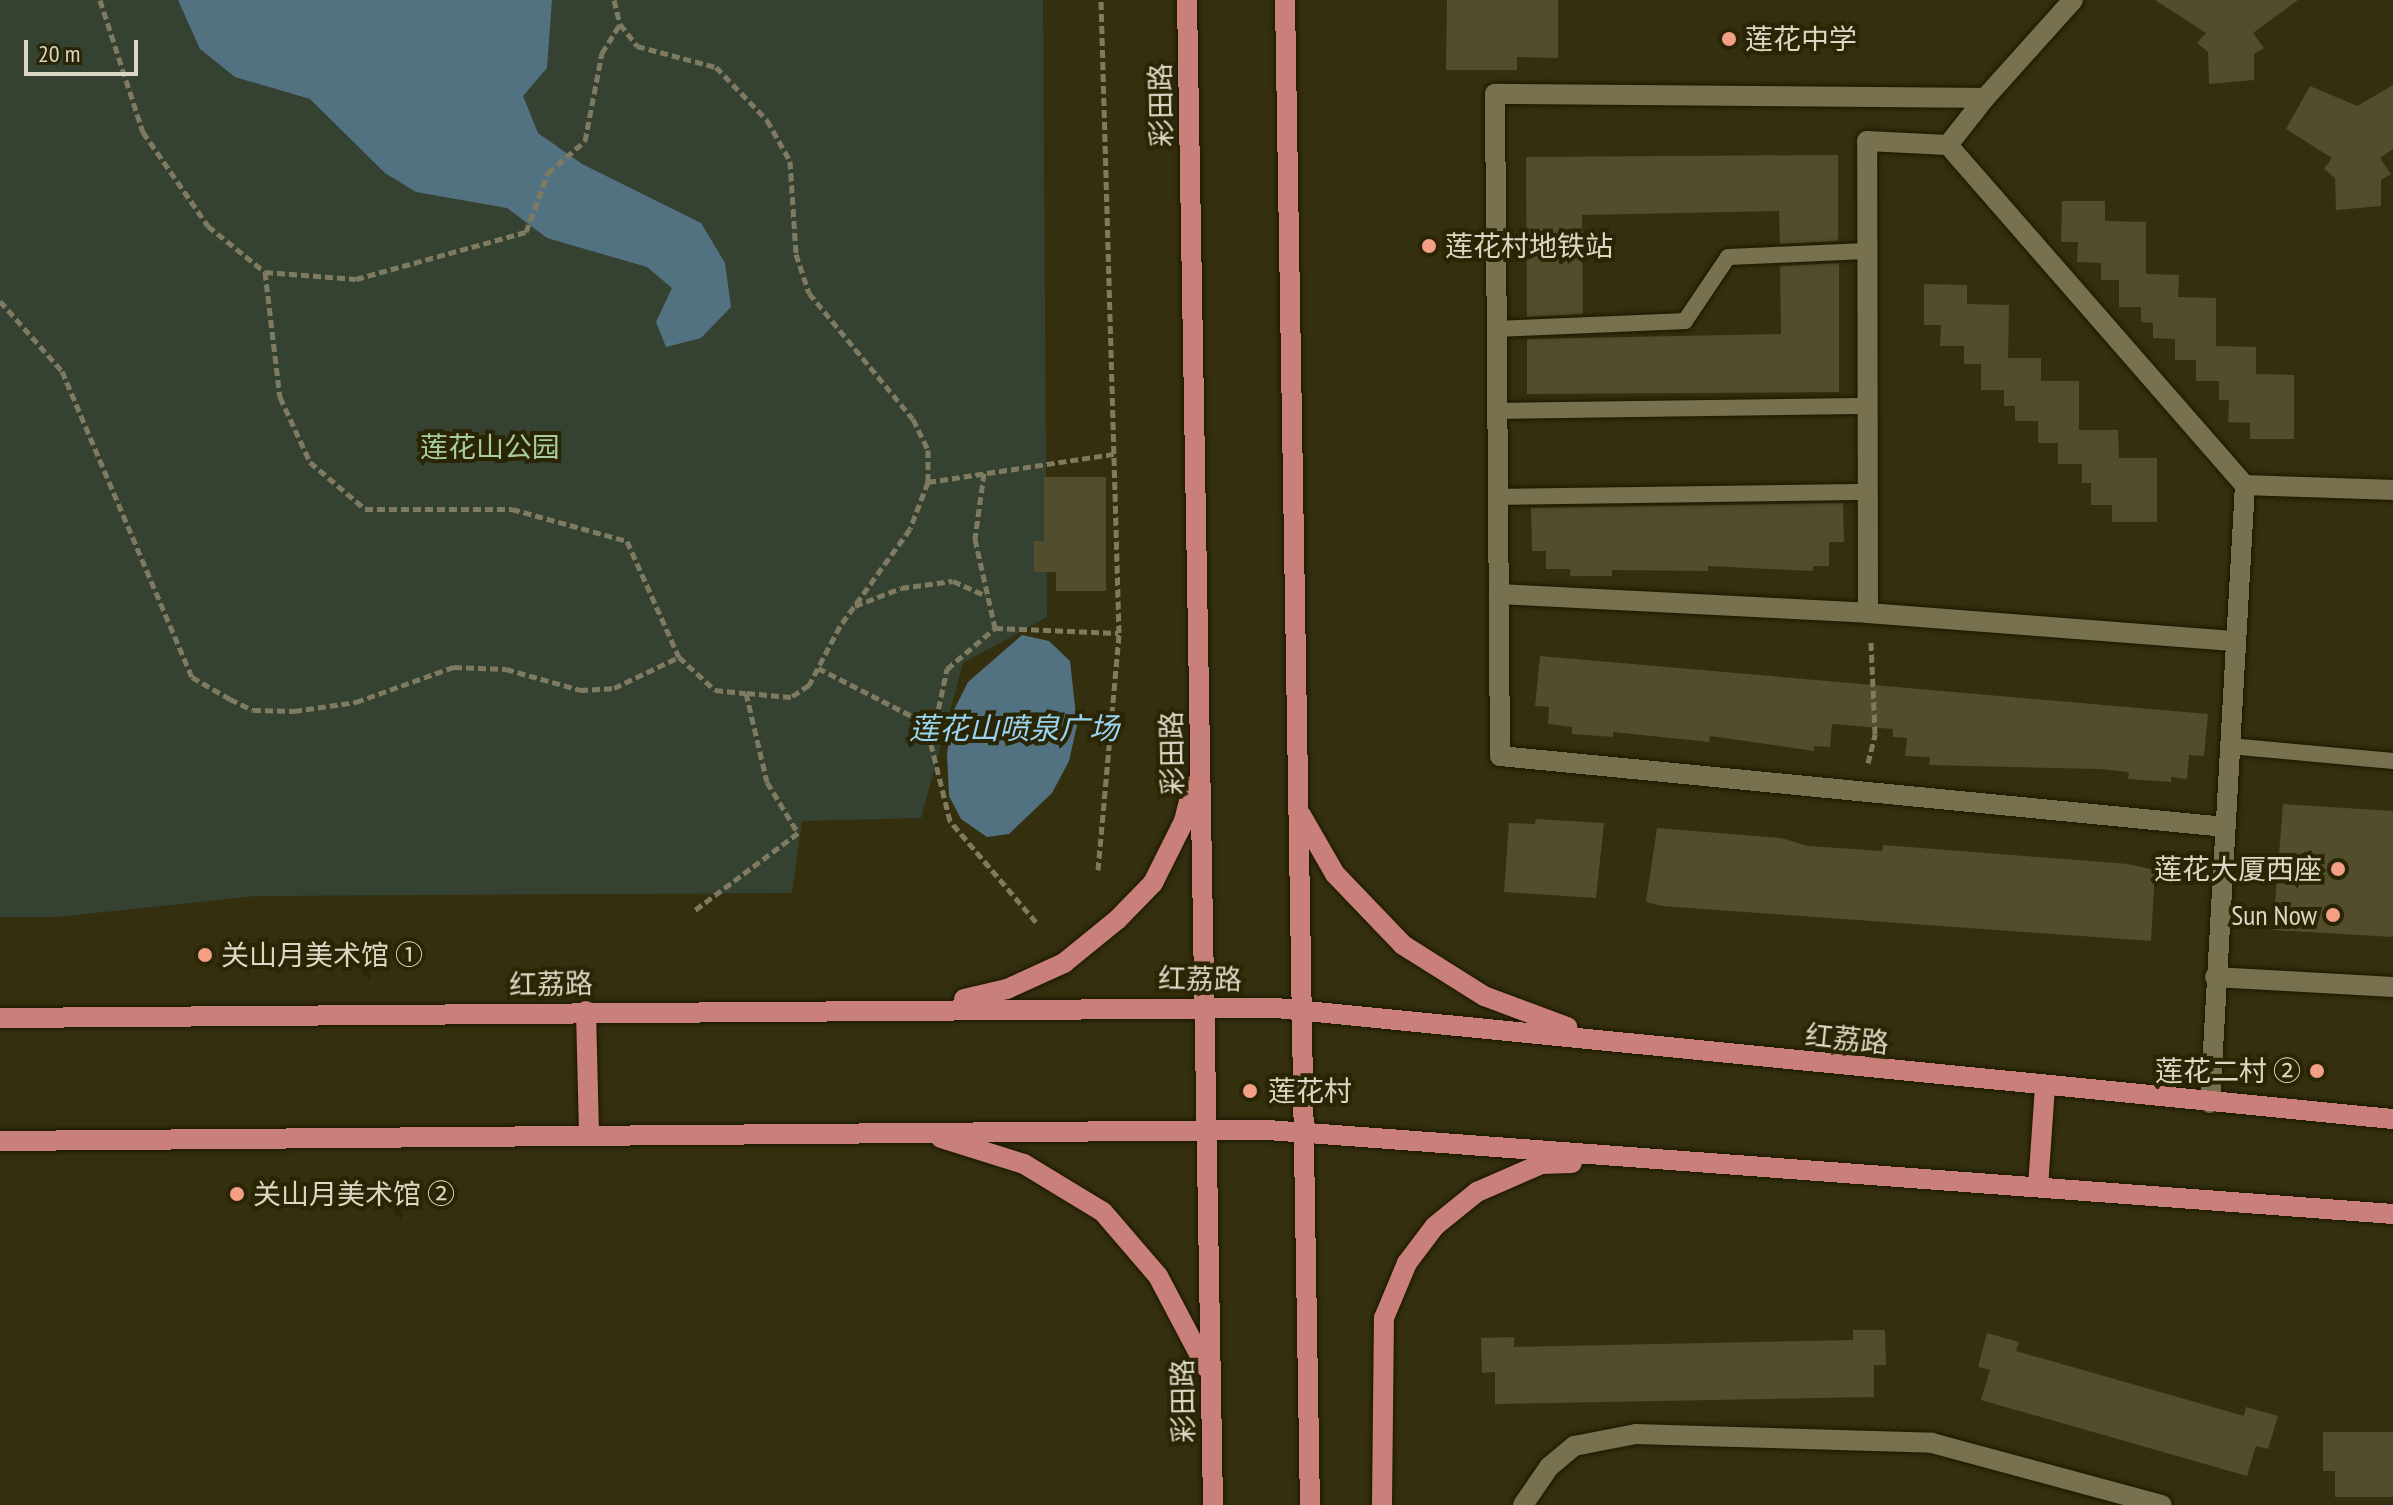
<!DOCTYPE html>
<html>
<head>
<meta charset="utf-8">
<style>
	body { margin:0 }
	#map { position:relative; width:2393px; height:1505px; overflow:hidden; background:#342f0e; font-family:"PT Sans Narrow","Noto Sans SC",sans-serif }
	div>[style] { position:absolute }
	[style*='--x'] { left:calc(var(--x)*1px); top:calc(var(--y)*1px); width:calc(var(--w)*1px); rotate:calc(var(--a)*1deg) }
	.green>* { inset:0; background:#354231 }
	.water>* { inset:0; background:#527282 }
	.building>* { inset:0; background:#524d2c }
	.path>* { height:5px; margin-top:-2.5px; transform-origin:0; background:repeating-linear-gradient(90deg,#7f7b61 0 8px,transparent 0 12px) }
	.roads { filter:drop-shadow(0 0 2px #1b1701) drop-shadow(0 0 2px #1b1701) }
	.service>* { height:16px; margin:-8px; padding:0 8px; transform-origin:8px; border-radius:8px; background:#77714f }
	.minor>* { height:20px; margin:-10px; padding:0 10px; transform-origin:10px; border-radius:10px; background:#77714f }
	.primary>* { height:20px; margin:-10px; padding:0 10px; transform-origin:10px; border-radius:10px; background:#c9807a }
	.dots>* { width:22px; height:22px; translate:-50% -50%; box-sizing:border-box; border:4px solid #2a2504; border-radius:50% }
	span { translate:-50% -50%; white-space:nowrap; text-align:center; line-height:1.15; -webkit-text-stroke:8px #2a2504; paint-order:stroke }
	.poi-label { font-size:28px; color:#dad7c4 }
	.left { translate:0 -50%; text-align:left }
	.right { translate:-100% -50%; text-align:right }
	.street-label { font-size:28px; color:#dad7c4 }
	.park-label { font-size:28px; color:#a9cc9e }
	.water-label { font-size:30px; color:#99d5f2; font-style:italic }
	.scale { position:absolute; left:24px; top:40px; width:114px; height:36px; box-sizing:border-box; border:4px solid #dad7c4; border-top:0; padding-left:10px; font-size:24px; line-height:28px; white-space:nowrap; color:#dad7c4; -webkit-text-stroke:6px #2a2504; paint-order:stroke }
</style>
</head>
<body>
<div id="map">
	<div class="green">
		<i style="clip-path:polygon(0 0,1043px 0,1047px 617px,963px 663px,921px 818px,802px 821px,792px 893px,256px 896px,57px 917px,0 917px)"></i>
	</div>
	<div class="water">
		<i style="clip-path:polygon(178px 0,552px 0,547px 68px,523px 96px,538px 133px,582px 164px,701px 223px,725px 263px,731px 307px,701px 338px,666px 347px,656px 322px,672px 288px,647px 267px,547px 238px,507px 208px,416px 192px,385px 173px,310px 99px,235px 77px,200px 49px)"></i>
		<i style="clip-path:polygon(1022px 635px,1049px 641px,1070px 661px,1077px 725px,1069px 761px,1052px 793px,1009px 834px,987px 837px,961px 819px,949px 796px,947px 754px,954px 710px,968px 682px)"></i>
	</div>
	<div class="building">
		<i style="clip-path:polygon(1447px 0,1558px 0,1558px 58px,1517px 57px,1517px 70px,1446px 70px)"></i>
		<i style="clip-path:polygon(2155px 0,2298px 0,2253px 33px,2264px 48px,2254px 54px,2254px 80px,2209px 84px,2208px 52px,2197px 43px,2206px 33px)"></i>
		<i style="clip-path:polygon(2393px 85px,2393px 149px,2380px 158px,2391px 174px,2381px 180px,2381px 206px,2336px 210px,2335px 178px,2324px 169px,2332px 158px,2286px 129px,2310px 86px,2357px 106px)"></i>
		<i style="clip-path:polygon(1838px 155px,1838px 241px,1780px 244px,1779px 211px,1582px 215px,1583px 314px,1527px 317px,1526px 157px)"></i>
		<i style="clip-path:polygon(2062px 201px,2105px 201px,2105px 221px,2146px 222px,2146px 274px,2179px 275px,2178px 297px,2216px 298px,2216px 346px,2256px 347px,2256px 374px,2294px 375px,2294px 439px,2250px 439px,2250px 423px,2228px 422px,2229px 400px,2219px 400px,2219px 381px,2196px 381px,2196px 360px,2175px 360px,2175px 339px,2153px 338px,2153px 323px,2141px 322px,2141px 307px,2119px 307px,2119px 280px,2101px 280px,2101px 263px,2077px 262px,2078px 242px,2061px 242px)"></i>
		<i style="clip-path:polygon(1839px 263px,1839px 392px,1527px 394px,1527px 339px,1781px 334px,1780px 266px)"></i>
		<i style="clip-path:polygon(1924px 284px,1967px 285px,1967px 304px,2009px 305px,2008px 358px,2041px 358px,2041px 381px,2079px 381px,2079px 430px,2118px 430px,2119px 458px,2157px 458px,2157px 522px,2112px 522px,2112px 505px,2091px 505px,2091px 483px,2082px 483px,2082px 464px,2058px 464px,2058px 443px,2038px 443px,2038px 421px,2015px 421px,2015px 406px,2004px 406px,2004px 390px,1981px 390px,1981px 364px,1964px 364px,1964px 346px,1940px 346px,1941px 325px,1924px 325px)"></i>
		<i style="clip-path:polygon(1044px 477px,1106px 477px,1106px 591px,1056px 591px,1056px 572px,1034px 572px,1034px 541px,1044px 541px)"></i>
		<i style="clip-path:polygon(1843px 503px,1844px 542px,1829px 542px,1829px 566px,1813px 566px,1813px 571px,1708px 566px,1708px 571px,1612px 570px,1612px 576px,1570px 576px,1570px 569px,1546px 569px,1546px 551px,1532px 551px,1531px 508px)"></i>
		<i style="clip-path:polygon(1540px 656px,2208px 714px,2204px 756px,2189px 755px,2187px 779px,2171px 777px,2171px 782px,2128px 779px,2129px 772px,2099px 769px,1929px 765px,1930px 757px,1905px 756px,1907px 738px,1893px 737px,1893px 729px,1832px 724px,1830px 747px,1814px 746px,1814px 751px,1710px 736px,1709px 742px,1613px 732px,1613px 737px,1572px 734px,1572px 727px,1548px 724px,1549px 707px,1535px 706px)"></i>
		<i style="clip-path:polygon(2283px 804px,2393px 811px,2393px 937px,2273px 930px)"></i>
		<i style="clip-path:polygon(1536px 819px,1604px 823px,1596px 898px,1504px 892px,1509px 823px,1535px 824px)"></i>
		<i style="clip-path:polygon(1657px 828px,1781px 838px,1808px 846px,1882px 851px,1883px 845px,2128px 864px,2155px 870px,2151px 941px,1662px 906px,1646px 902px)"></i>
		<i style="clip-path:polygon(1853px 1330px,1885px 1330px,1886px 1365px,1874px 1365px,1874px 1397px,1495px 1404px,1495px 1372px,1482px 1373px,1481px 1338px,1514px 1337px,1514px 1347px,1853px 1340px)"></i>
		<i style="clip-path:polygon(1987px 1333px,2019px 1342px,2016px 1351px,2244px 1416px,2246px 1407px,2278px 1416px,2268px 1449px,2256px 1446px,2247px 1476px,1981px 1400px,1990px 1370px,1978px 1367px)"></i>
		<i style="clip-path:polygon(2323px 1432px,2393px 1432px,2393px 1497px,2335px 1497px,2335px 1471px,2323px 1471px)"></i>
	</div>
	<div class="path">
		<i style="--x:100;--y:0;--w:139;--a:72"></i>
		<i style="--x:143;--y:132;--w:114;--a:55.3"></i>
		<i style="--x:208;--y:226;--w:73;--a:38.9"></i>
		<i style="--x:265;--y:272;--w:91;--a:4.4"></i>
		<i style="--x:356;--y:279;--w:176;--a:-15.5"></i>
		<i style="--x:526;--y:232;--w:63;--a:-69.6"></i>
		<i style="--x:548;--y:173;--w:49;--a:-40.9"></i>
		<i style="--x:585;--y:141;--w:90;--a:-79.1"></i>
		<i style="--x:602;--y:53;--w:34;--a:-58"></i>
		<i style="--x:614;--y:0;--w:25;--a:76"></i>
		<i style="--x:620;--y:24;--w:28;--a:52"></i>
		<i style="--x:637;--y:46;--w:82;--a:14.9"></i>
		<i style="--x:716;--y:67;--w:74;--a:46.1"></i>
		<i style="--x:767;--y:120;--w:47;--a:60.7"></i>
		<i style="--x:790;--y:161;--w:93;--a:86.3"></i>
		<i style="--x:796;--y:254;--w:41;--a:71.6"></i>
		<i style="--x:809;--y:293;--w:163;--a:50.5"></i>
		<i style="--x:913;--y:419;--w:34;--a:64"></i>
		<i style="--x:928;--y:450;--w:32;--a:90"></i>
		<i style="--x:928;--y:482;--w:50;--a:111"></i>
		<i style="--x:910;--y:529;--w:120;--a:125.8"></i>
		<i style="--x:840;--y:626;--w:67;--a:117.7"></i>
		<i style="--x:809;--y:685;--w:22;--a:146"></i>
		<i style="--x:791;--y:697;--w:45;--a:-174.9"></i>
		<i style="--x:265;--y:272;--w:126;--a:83.2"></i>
		<i style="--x:280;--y:397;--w:72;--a:65.2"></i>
		<i style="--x:310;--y:462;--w:72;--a:40.5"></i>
		<i style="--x:365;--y:509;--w:147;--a:0"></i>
		<i style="--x:512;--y:509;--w:119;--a:15.5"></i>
		<i style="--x:627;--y:541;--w:127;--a:65.9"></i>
		<i style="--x:679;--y:657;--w:49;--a:42.5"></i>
		<i style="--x:715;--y:690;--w:31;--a:6"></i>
		<i style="--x:746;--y:693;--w:91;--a:76.7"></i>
		<i style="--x:767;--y:782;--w:60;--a:58.7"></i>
		<i style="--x:798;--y:833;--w:129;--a:143.2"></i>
		<i style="--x:0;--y:301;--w:94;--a:48.5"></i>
		<i style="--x:62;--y:371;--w:332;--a:67"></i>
		<i style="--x:192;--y:677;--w:44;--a:30.1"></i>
		<i style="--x:230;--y:699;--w:25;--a:26"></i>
		<i style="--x:253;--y:710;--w:41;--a:1.4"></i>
		<i style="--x:294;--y:711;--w:63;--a:-8.3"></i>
		<i style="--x:356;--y:702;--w:104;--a:-19.7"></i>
		<i style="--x:454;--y:667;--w:52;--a:2.2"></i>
		<i style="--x:506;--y:669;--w:77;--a:15.8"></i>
		<i style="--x:580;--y:690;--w:34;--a:-3"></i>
		<i style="--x:614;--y:688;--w:72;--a:-25.5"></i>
		<i style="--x:984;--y:473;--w:67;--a:97.8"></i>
		<i style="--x:975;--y:539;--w:91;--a:77.3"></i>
		<i style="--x:928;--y:482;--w:188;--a:-8.6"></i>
		<i style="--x:855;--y:606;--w:49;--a:-21.4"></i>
		<i style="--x:901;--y:588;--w:52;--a:-7.7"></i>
		<i style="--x:953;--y:581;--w:36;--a:24"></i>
		<i style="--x:818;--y:668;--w:131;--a:27.1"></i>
		<i style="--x:1868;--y:763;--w:30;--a:-76"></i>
		<i style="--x:1875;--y:734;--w:92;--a:-92.5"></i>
		<i style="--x:1098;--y:870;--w:238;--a:-84.9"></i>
		<i style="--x:1119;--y:633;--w:633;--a:-91.63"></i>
		<i style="--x:1036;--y:922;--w:133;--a:-130.4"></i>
		<i style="--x:950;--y:821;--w:79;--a:-103.9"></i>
		<i style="--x:931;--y:744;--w:77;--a:-78"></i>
		<i style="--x:947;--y:669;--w:63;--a:-40.5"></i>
		<i style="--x:995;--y:628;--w:123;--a:2.3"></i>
	</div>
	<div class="roads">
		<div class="service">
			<i style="--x:1497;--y:329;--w:188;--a:-2.4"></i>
			<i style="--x:1685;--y:321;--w:77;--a:-56.1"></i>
			<i style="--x:1728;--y:257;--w:139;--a:-2.5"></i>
			<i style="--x:1498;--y:411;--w:370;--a:-0.8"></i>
			<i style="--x:1498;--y:497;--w:370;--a:-0.8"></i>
			<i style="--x:2229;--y:746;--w:165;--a:5.2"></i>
		</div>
		<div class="minor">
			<i style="--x:2073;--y:0;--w:132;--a:131.9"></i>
			<i style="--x:1985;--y:98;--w:490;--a:-179.5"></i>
			<i style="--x:1495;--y:94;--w:662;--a:89.57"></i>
			<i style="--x:1500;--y:756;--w:728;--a:5.59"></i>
			<i style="--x:1985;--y:98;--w:60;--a:128.2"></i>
			<i style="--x:1948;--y:145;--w:451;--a:48.9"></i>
			<i style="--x:2245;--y:485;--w:619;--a:93.24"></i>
			<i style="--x:2245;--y:485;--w:148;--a:1.9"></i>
			<i style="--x:1499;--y:594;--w:369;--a:2.9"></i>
			<i style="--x:1868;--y:613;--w:369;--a:4.4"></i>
			<i style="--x:1868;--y:613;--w:472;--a:-90.1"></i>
			<i style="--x:1867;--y:141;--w:81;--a:2.8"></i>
			<i style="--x:2215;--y:977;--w:178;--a:3.2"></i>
			<i style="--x:1523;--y:1505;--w:46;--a:-55.6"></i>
			<i style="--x:1549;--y:1467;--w:33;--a:-40"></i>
			<i style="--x:1574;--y:1446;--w:63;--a:-11"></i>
			<i style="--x:1636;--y:1434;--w:296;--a:1.7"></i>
			<i style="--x:1932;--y:1443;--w:238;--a:15.1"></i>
		</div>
		<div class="primary">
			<i style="--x:1187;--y:0;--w:1505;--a:89.01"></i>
			<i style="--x:1285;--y:0;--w:1505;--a:89.05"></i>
			<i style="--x:1301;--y:815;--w:68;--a:60"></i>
			<i style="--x:1335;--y:874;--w:98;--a:46.2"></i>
			<i style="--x:1403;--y:945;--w:96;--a:32.2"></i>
			<i style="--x:1484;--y:996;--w:89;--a:20.5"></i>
			<i style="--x:964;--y:999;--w:44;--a:-13.1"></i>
			<i style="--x:1007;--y:989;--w:63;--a:-24.5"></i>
			<i style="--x:1064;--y:963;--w:68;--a:-39.1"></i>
			<i style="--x:1117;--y:920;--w:52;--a:-45.8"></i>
			<i style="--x:1153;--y:883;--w:69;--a:-63.4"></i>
			<i style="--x:1184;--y:821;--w:36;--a:-76"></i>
			<i style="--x:586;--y:1011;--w:124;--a:88.6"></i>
			<i style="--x:0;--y:1018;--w:1276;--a:-0.45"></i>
			<i style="--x:1276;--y:1008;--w:1123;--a:5.68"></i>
			<i style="--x:941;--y:1138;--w:87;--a:17.4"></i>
			<i style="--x:1024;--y:1164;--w:92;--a:31.3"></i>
			<i style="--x:1103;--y:1212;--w:84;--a:49.3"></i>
			<i style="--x:1158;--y:1276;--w:103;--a:62.2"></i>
			<i style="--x:0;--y:1141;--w:1268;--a:-0.5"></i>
			<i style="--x:1268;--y:1130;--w:1128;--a:4.27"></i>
			<i style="--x:2038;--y:1187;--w:99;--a:-86"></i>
			<i style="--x:1382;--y:1505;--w:187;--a:-89.4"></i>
			<i style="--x:1384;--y:1318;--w:60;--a:-67.3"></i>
			<i style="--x:1407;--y:1263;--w:46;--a:-52.9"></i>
			<i style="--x:1435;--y:1226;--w:54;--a:-39"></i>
			<i style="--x:1477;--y:1192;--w:70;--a:-23.6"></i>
			<i style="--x:1541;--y:1164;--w:31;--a:-2"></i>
		</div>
	</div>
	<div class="dots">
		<i style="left:1729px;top:39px;background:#f39f86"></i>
		<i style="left:1429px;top:246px;background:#f39f86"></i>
		<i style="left:2338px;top:869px;background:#f39f86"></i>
		<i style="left:2333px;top:915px;background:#f39f86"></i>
		<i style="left:205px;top:955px;background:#f39f86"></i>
		<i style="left:2317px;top:1071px;background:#f39f86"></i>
		<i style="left:1250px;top:1091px;background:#f39f86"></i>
		<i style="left:237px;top:1194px;background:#f39f86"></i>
	</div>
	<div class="poi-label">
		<span class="left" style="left:1745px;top:39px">莲花中学</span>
		<span class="left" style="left:1445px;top:246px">莲花村地铁站</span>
		<span class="right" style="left:2322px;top:869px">莲花大厦西座</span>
		<span class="right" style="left:2317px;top:915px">Sun Now</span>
		<span class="left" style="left:221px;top:955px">关山月美术馆 ①</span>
		<span class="right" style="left:2301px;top:1071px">莲花二村 ②</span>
		<span class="left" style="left:1268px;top:1091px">莲花村</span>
		<span class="left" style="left:253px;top:1194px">关山月美术馆 ②</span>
	</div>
	<div class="street-label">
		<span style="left:1161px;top:105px;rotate:-91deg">彩田路</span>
		<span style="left:1172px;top:753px;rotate:-91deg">彩田路</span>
		<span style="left:1200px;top:979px;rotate:1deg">红荔路</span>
		<span style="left:551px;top:984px;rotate:-1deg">红荔路</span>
		<span style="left:1847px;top:1039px;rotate:6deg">红荔路</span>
		<span style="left:1183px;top:1401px;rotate:-91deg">彩田路</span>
	</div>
	<div class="park-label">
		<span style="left:490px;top:447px">莲花山公园</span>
	</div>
	<div class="water-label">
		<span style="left:1014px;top:728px">莲花山喷泉广场</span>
	</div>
	<div class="scale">20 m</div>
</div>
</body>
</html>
